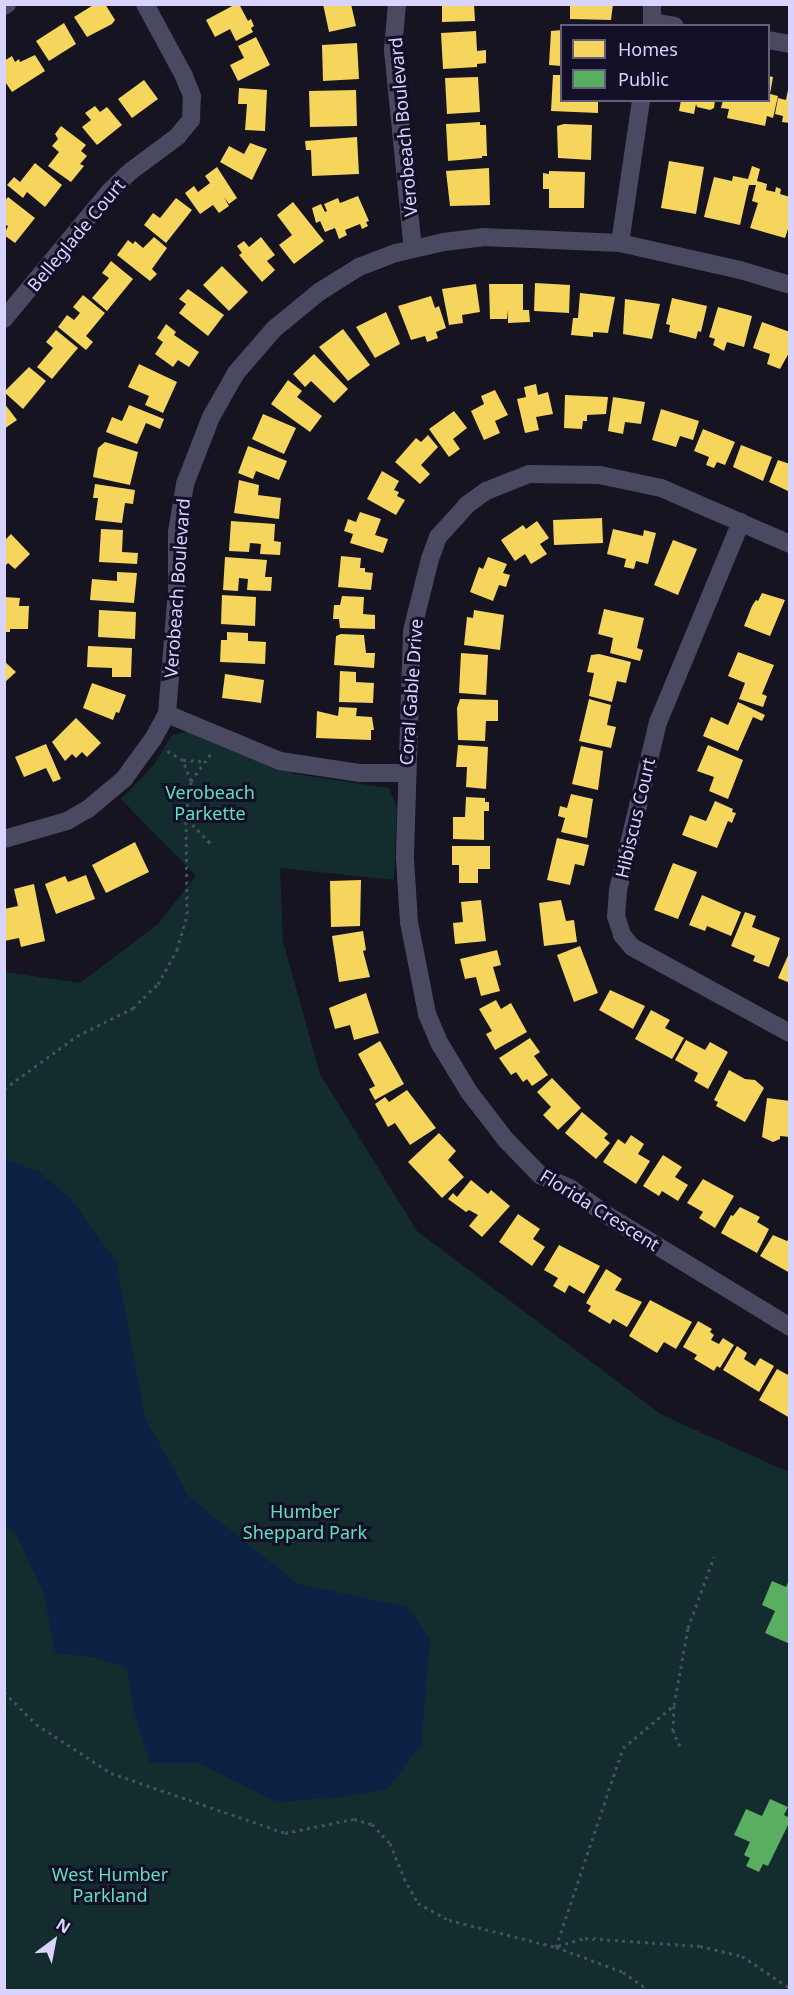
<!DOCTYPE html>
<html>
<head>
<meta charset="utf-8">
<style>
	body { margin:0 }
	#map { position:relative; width:794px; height:1995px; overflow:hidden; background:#161421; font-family:"Noto Sans",sans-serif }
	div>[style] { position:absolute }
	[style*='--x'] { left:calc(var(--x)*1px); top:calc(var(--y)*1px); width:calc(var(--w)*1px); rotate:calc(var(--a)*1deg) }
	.green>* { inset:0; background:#132c2d }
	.water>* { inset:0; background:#0d2144 }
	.homes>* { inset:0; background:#f6d55c }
	.public>* { inset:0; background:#5aae61 }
	.path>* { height:3px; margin-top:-1.5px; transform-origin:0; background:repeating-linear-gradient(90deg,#44505f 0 3px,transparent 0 7.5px) }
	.minor>* { height:18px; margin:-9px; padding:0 9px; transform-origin:9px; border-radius:9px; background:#4a4962 }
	span { translate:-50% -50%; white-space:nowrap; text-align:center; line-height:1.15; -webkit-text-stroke:6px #130f26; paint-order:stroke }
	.street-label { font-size:18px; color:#d9d4ff }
	.park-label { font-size:18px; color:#5fe0c0 }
	.frame { position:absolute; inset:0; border:6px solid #d9d4ff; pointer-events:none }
	.legend { position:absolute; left:560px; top:24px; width:210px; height:78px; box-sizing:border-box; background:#130f26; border:2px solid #625e7d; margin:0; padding:8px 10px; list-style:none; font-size:18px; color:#d9d4ff }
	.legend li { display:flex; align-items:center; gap:12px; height:30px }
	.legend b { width:30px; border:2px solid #625e7d }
	.north { position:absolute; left:24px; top:1911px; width:60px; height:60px; -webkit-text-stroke:4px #130f26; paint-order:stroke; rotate:32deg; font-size:16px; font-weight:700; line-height:24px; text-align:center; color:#d9d4ff }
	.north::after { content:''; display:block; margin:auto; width:21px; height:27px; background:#d9d4ff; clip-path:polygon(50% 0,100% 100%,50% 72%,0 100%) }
</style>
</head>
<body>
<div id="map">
	<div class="green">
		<i style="clip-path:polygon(191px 731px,295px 774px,389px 788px,397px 808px,394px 880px,280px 868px,283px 941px,320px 1074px,417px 1231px,662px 1415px,789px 1472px,789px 1990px,5px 1990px,5px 972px,80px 983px,158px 924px,196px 876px,121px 799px,153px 766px,172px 735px)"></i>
	</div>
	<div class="water">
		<i style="clip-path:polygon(4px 1159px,39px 1172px,70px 1198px,116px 1261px,145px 1418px,189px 1497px,298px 1584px,407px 1607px,430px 1639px,421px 1745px,387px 1789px,340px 1797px,277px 1802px,199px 1763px,150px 1763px,134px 1713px,127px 1668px,93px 1657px,55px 1653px,44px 1595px,16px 1533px,5px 1526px)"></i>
	</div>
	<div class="homes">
		<i style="clip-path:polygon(95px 4px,105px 4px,115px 20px,112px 24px,87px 37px,74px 17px)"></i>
		<i style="clip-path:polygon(236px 4px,239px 4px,248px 21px,251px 19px,254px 26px,251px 28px,253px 32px,236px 41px,230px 29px,215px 37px,206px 20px)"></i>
		<i style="clip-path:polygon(323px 4px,351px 4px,356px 26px,329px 32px)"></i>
		<i style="clip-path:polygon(442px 4px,474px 4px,475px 21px,442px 22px)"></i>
		<i style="clip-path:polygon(613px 4px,611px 20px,570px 19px,570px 6px)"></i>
		<i style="clip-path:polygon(64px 23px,76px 44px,49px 61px,36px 41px)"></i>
		<i style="clip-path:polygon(562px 30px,562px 66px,549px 65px,551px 31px)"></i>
		<i style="clip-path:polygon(476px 31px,477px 51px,486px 50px,486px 63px,477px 64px,477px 67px,443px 69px,441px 33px)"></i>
		<i style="clip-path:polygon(256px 37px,270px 65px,238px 81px,230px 65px,244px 58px,238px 46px)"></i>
		<i style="clip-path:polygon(357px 43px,359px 79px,323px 81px,322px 45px)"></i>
		<i style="clip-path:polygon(35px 55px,45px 71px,12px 92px,4px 80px,4px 61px,12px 56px,15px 62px,19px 59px,20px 62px)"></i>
		<i style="clip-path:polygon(553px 75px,562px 75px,562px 100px,598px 100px,598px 113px,551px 111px)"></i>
		<i style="clip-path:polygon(768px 76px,773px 77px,770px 94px,778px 96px,773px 118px,767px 116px,765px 126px,727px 118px,729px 109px,721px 108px,723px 100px,768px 100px)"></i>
		<i style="clip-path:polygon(478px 77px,480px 112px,447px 114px,445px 78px)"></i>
		<i style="clip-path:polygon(144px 80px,158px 99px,132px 118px,118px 99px)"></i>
		<i style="clip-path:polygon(239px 88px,267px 90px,265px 131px,245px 130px,247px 104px,238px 104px)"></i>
		<i style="clip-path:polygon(356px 90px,357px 126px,310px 127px,309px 91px)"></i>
		<i style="clip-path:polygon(788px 90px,790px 90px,790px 123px,782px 122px,783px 116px,775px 114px,778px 98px,786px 100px)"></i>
		<i style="clip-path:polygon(681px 100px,715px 100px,714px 108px,710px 110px,697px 107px,696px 104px,694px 114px,679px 111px)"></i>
		<i style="clip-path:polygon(95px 106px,100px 112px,107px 107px,122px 125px,97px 145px,82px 127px,91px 120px,85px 113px)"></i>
		<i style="clip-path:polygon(480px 122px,480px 125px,486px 125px,487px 156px,482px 156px,482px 158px,448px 161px,446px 124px)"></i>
		<i style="clip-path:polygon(564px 124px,592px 125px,591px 160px,558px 158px,557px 126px)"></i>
		<i style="clip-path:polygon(61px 126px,86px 145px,81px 151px,87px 156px,80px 164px,84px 166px,71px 182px,48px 166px,59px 152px,52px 146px,58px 139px,55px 134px)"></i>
		<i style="clip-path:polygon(357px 137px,359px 174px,312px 176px,311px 150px,306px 150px,305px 141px)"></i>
		<i style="clip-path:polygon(250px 143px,267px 149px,252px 180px,220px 162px,229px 146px,244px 154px)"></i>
		<i style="clip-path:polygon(669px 161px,704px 167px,696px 214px,661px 208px)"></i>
		<i style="clip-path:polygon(35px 163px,62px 185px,45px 207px,27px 192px,23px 198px,7px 185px,14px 177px,20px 182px)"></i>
		<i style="clip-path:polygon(752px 166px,760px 169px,757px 181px,767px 184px,766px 190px,775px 192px,776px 187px,781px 189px,780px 194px,790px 197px,790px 223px,785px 238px,750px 228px,758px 203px,752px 201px,756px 185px,749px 185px,740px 225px,704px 217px,714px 177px,732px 181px,733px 176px,748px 179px)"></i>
		<i style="clip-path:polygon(217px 167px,237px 198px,229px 204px,224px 197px,229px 206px,219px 213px,213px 205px,200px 214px,185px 193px,194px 186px,198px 192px,210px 183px,205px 176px)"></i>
		<i style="clip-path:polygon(489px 168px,490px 205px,450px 206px,446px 171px)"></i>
		<i style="clip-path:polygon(549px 171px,585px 172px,584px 208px,549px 208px,549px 189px,543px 189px,543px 173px,549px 174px)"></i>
		<i style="clip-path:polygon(358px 196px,369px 221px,366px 222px,368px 226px,362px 229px,360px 224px,345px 230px,347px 235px,339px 239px,335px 228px,325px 232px,320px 221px,316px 223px,312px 208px,321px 204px,325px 212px,327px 211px,324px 204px,338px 198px,340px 203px)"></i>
		<i style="clip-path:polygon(8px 197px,35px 218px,15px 243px,4px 235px,8px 226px,4px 224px,4px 202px)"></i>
		<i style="clip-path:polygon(176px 198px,192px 210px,166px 243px,144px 225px,153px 213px,160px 218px)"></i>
		<i style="clip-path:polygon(293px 202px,324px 241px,294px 264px,279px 245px,292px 235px,277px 215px)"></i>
		<i style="clip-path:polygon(154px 237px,167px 248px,152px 269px,157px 274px,150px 281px,117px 255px,128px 240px,133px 244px,135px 241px,143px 248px)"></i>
		<i style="clip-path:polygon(261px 237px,275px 255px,267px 261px,275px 270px,262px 282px,239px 255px,242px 253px,237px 246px,244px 241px,249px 247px)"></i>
		<i style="clip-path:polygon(111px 261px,133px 279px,107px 311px,92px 298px,109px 278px,102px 273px)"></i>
		<i style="clip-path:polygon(222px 266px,248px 292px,229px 311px,203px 285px)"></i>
		<i style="clip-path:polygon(535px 283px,570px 285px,569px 313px,534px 311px)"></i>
		<i style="clip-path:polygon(476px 284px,480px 312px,462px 315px,463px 323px,449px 325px,442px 289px)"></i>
		<i style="clip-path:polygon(489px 284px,523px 284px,523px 310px,529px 310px,530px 322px,508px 323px,508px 310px,507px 319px,490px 319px)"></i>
		<i style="clip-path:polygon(188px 289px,224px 315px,208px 336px,179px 313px,186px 304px,179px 299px)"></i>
		<i style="clip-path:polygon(580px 293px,615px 297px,608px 333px,593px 332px,593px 337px,571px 335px,573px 318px,578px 318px)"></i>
		<i style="clip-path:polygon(83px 295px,105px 313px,86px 336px,93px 342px,86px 350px,58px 327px,67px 315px,74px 320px,80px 313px,73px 307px)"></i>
		<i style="clip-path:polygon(431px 296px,435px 308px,439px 306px,446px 328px,436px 332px,438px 338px,427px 342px,425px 336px,411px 340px,398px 306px)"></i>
		<i style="clip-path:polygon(672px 298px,707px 306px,701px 332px,698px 331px,696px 339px,669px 332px,670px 325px,666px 324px)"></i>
		<i style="clip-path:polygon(625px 299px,660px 304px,652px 339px,623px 334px)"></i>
		<i style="clip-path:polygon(718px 307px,752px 316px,744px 347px,727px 342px,724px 351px,713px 345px,715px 339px,709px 337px)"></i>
		<i style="clip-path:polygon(386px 312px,400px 344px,375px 358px,356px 327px)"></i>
		<i style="clip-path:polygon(762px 322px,790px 332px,790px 351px,780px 369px,767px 364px,770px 354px,753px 348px)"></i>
		<i style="clip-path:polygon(166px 324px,176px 332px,174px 335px,199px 352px,189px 367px,178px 360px,173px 367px,155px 354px,163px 342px,157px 338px)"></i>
		<i style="clip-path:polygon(343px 329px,370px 365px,348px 381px,319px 347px)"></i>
		<i style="clip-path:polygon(56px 330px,78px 348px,52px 379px,37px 367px,53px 348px,46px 342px)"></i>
		<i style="clip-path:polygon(314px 354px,348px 389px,334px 403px,311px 381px,305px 387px,293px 374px)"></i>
		<i style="clip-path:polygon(139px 364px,177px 382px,163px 413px,145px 405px,149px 396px,128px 387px)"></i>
		<i style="clip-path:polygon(29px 367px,46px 381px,23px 409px,4px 392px)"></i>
		<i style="clip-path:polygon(288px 380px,302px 391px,297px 397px,322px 416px,310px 432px,271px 404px)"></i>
		<i style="clip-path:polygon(536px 384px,538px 395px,548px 392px,553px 414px,536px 417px,539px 430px,525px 433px,517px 399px,526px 397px,524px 387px)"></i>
		<i style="clip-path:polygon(495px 390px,508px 415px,495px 421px,500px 433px,484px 440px,471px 411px,484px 404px,481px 396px)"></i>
		<i style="clip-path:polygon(565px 395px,608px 397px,606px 414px,587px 415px,587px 421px,583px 421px,582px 429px,564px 428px)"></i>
		<i style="clip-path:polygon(613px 397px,645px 402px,641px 424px,625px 422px,623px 434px,608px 431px)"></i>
		<i style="clip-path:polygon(4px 403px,17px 420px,4px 429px)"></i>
		<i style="clip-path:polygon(129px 405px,164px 419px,160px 429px,146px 423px,137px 444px,106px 432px,112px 417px,122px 421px)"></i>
		<i style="clip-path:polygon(661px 409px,699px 421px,693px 440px,680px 436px,676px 447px,652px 440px)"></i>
		<i style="clip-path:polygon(454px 411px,467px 428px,453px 439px,460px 449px,449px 457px,429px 429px)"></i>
		<i style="clip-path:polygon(263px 414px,296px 428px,284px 454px,252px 439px)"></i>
		<i style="clip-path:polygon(703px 429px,735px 442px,725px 465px,717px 462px,714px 468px,706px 465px,709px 457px,694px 451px)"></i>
		<i style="clip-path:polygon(428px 435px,438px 447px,421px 465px,430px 474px,420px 484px,395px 462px,416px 438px,421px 442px)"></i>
		<i style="clip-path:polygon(105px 442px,138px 452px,130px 485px,93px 477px,98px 448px)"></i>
		<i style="clip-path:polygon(741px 445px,772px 457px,763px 481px,733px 467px)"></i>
		<i style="clip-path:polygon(248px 446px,287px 461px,279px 480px,256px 471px,253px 479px,238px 473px)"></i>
		<i style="clip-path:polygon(778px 460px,790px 464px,790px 492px,769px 482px)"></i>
		<i style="clip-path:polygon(382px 471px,399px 481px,394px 490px,399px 492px,397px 496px,405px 500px,396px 515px,367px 499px)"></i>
		<i style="clip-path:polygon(239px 480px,259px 485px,258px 495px,281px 498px,279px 519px,234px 513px)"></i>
		<i style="clip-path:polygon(95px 484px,135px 490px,133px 504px,125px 503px,122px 523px,95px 520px,98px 498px,93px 498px)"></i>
		<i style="clip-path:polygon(360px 512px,381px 519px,375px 535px,388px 539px,383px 553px,350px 543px,353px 534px,344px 531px,348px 519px,356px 522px)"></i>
		<i style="clip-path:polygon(602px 518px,603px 543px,554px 545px,553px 520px)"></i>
		<i style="clip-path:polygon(231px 521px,275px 524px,274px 541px,281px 542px,280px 555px,260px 554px,261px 544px,250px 543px,249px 552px,229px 551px)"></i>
		<i style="clip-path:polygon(537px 521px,549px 538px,540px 544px,547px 554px,531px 564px,525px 554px,515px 561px,501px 540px,523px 525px,526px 529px)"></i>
		<i style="clip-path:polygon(101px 529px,123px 530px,122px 552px,138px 553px,137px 564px,99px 562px)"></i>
		<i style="clip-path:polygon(613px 529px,643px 536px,644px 530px,656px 533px,648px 564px,636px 561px,634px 569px,624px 567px,626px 559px,607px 554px)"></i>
		<i style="clip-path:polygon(11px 534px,30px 554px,15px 569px,8px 563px,4px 567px,4px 541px)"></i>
		<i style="clip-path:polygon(673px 540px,697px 549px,678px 595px,654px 585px)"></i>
		<i style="clip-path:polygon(341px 556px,361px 558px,360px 568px,365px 568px,365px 572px,373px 573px,371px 590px,338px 587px)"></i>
		<i style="clip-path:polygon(225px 557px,267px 560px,265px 577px,272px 577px,271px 591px,247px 590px,248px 579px,239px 578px,238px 591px,223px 590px)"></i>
		<i style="clip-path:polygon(488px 557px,507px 564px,503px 573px,510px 575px,506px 587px,499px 585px,493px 601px,470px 592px,479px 567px,483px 569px)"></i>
		<i style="clip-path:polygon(117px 572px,137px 573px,134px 603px,90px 600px,92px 579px,117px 581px)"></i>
		<i style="clip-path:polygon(762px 593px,785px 600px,770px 636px,744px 626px,752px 606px,756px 600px,758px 601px)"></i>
		<i style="clip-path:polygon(222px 595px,256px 597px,255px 626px,221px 624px)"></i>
		<i style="clip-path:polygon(342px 596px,364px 597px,363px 614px,375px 615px,375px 629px,340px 628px,339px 619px,333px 619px,334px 605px,340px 605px)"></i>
		<i style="clip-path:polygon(4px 597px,20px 598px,19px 606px,29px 606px,28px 629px,10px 629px,10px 632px,5px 632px)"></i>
		<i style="clip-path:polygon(604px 609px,644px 618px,637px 648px,643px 650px,640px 661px,610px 653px,613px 638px,598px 634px)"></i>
		<i style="clip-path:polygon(99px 610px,136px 612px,135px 639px,98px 637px)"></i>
		<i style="clip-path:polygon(474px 610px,504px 615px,500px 650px,464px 645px,467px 617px,473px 618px)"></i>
		<i style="clip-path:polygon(227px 632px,248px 633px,248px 641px,266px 642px,265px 664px,220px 662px,221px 640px,227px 640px)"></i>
		<i style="clip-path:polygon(341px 634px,364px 635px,366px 653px,375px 653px,374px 668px,334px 665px,336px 636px)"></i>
		<i style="clip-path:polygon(88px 646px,132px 648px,131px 677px,112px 677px,112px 668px,87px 667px)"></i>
		<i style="clip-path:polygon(738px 652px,774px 665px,762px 694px,767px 696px,763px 707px,739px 699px,745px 683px,728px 676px)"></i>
		<i style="clip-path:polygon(461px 653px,488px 655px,486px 695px,459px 693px)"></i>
		<i style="clip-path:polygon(599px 654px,631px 662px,626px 683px,617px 681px,612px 702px,589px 696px,594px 673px,587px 672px,591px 655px)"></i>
		<i style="clip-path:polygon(4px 661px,16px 672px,4px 683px)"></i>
		<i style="clip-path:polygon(340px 671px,356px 672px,356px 682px,374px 683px,373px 703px,339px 702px)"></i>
		<i style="clip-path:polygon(225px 674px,264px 680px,261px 703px,222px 698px)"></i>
		<i style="clip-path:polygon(92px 683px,126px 695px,119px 713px,116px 712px,113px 720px,83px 708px)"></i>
		<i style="clip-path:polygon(460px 699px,498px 700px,498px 721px,486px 721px,485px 741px,458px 740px,457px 708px)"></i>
		<i style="clip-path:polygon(589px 699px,611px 705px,607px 725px,616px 727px,611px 748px,579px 741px)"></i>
		<i style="clip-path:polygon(738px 702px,765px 715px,762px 721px,753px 717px,738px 751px,703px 736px,711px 717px,728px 725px)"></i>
		<i style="clip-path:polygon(339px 707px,357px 708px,356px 716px,372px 717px,374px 730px,371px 730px,371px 740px,316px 738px,317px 711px,338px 716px)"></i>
		<i style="clip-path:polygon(76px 718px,101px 743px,87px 757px,82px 752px,76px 758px,72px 754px,65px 761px,52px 742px)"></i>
		<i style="clip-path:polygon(46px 744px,61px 779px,53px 782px,46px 768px,24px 777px,15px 757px)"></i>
		<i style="clip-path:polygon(458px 745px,488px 747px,486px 789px,466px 787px,467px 767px,456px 767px)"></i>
		<i style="clip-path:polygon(708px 745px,743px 760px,728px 799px,709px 791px,714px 777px,697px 771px)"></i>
		<i style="clip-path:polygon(581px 746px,603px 751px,598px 790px,572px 784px)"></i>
		<i style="clip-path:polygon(571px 794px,593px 799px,587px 838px,561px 832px,565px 818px,558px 816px,560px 806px,567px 808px)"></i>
		<i style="clip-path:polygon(466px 797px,485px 798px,485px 802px,489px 802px,489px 811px,484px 811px,484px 840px,453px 839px,453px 817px,465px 817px)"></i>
		<i style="clip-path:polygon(715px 801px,733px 809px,732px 812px,736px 813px,732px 823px,728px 821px,717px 848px,682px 835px,690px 815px,706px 821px)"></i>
		<i style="clip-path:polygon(557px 838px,589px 845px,584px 866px,575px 864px,570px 885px,547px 880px)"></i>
		<i style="clip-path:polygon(135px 842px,149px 872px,106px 893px,92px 865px)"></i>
		<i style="clip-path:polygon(452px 846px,490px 846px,490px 869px,478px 869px,478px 883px,459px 883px,459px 865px,452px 865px)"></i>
		<i style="clip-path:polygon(673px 863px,697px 872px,678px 919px,654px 910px)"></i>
		<i style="clip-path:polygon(86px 875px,95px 899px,56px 914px,45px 884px,65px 876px,68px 882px)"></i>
		<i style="clip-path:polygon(361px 880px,360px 926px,331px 927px,330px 881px)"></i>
		<i style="clip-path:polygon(34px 884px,45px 941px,21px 947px,19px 938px,4px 941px,4px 909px,18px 906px,14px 889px)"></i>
		<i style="clip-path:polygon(702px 895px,741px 912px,731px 936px,707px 926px,705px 931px,689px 925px)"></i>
		<i style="clip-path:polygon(481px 900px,486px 941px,455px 944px,453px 923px,463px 922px,461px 902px)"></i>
		<i style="clip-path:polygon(561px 900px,566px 921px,574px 920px,577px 942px,544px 946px,539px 903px)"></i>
		<i style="clip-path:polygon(745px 912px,756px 916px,752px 927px,780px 938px,769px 967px,753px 961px,755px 956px,731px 946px)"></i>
		<i style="clip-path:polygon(363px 931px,366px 950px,363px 951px,370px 977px,339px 982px,332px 936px)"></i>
		<i style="clip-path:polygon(580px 946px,598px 993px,574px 1002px,557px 955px)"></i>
		<i style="clip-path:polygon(497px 950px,501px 965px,493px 967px,500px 991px,481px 996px,476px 977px,465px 979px,460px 959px)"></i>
		<i style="clip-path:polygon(790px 951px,790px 983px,778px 978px)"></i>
		<i style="clip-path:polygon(610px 990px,645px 1006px,633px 1029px,599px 1010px)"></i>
		<i style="clip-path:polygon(366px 993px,379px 1033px,354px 1040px,350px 1025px,335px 1029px,329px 1008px)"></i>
		<i style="clip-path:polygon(496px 1000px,501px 1009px,511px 1003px,527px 1032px,495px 1050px,486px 1034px,492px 1031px,479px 1009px)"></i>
		<i style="clip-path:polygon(651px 1010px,670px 1020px,665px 1028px,684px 1038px,672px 1059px,635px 1039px)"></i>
		<i style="clip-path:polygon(530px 1038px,540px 1052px,534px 1056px,548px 1075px,532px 1086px,527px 1079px,523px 1082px,516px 1072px,511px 1075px,499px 1058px)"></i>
		<i style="clip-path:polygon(686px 1040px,705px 1050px,710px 1042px,728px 1052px,708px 1089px,694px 1081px,698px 1073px,675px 1060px)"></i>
		<i style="clip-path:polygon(380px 1041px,404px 1084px,375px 1100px,369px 1089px,375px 1086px,358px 1054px)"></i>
		<i style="clip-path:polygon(729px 1070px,745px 1079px,755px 1080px,764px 1088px,745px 1122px,716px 1106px,718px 1102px,714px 1100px)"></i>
		<i style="clip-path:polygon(552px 1078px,581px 1108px,558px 1130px,543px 1115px,551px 1107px,537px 1092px)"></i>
		<i style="clip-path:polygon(407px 1090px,436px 1128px,410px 1145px,395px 1123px,388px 1127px,375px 1104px,385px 1097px,389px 1102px)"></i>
		<i style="clip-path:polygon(767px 1098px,790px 1101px,790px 1137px,780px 1136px,780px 1139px,773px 1142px,762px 1137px)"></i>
		<i style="clip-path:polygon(582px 1112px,608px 1134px,604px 1138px,610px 1143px,596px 1159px,565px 1133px)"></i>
		<i style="clip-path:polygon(439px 1133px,456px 1151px,448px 1160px,464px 1177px,442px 1198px,408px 1162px)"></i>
		<i style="clip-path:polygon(631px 1135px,644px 1144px,638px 1154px,650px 1161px,636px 1184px,603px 1162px,618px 1139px,625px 1144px)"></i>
		<i style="clip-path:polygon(663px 1155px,682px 1167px,675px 1177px,688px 1185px,678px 1201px,662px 1191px,659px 1196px,643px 1186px)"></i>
		<i style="clip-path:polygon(703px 1179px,734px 1196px,715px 1228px,699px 1218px,703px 1212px,687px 1203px)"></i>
		<i style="clip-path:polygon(471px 1180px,488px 1194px,491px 1190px,510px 1206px,482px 1237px,469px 1226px,478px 1215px,469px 1210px,466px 1212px,448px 1199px,453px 1193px,457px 1197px)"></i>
		<i style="clip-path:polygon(740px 1207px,760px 1217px,757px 1222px,769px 1229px,757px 1253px,721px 1233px,731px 1215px,733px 1216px)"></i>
		<i style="clip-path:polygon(518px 1214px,540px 1229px,533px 1239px,545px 1247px,532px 1266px,499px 1242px)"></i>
		<i style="clip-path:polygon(773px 1235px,787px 1241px,790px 1238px,790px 1273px,760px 1256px)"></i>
		<i style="clip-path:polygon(559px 1245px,600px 1266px,584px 1294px,569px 1285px,565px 1293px,553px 1286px,558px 1278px,544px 1270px)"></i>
		<i style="clip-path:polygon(606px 1269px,622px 1279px,615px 1290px,642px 1302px,627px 1327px,613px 1319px,610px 1324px,588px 1311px,591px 1306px,586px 1303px)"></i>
		<i style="clip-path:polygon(650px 1300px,692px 1322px,676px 1349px,664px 1342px,657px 1353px,629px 1336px)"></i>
		<i style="clip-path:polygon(698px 1321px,712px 1329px,710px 1332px,714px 1335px,711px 1340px,719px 1344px,723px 1338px,734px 1345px,720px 1368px,717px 1366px,714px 1371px,694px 1359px,697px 1355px,683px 1347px)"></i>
		<i style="clip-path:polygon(737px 1346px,747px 1353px,744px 1359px,755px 1366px,760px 1358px,774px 1366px,759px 1392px,723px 1370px)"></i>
		<i style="clip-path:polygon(777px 1369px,790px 1376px,790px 1418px,759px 1400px)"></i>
	</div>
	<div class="public">
		<i style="clip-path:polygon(790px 1578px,790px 1644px,765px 1633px,775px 1611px,762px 1605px,772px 1581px,786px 1587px)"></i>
		<i style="clip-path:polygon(770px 1799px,788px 1807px,784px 1815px,790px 1818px,790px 1821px,768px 1866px,763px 1864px,759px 1872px,746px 1866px,750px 1858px,744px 1855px,750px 1842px,734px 1835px,746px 1809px,762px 1816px)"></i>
	</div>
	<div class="path">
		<i style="--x:183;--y:760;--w:22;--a:3"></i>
		<i style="--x:191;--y:781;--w:37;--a:-54"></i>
		<i style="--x:187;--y:819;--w:37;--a:46"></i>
		<i style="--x:4;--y:1089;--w:90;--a:-36"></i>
		<i style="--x:77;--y:1036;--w:63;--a:-26.6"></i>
		<i style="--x:133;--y:1008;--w:35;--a:-44"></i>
		<i style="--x:158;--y:984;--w:39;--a:-61"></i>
		<i style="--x:177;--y:950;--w:37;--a:-74"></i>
		<i style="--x:187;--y:914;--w:100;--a:-90.6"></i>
		<i style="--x:186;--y:814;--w:33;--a:-81"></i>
		<i style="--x:191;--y:781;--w:22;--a:-111"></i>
		<i style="--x:183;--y:760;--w:20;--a:-150"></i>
		<i style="--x:4;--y:1692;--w:45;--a:45"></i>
		<i style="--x:36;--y:1724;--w:90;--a:33.2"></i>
		<i style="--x:111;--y:1773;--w:184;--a:19"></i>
		<i style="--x:285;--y:1833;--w:70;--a:-11.5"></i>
		<i style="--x:354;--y:1819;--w:19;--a:16"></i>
		<i style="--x:372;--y:1824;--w:26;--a:47"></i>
		<i style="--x:390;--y:1843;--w:38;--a:68"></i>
		<i style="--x:404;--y:1878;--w:29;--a:61"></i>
		<i style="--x:418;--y:1903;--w:35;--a:29"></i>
		<i style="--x:449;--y:1920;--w:110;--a:14.2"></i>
		<i style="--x:556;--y:1947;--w:72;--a:20.5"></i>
		<i style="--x:623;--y:1972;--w:32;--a:35"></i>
		<i style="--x:680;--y:1746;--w:17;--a:-115"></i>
		<i style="--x:673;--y:1731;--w:26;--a:-88"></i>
		<i style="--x:674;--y:1705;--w:78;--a:-79.7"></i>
		<i style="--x:688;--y:1628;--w:76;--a:-69.9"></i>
		<i style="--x:558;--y:1946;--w:28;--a:-17"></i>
		<i style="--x:585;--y:1938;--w:115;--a:4"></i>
		<i style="--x:700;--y:1946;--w:43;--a:13.4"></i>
		<i style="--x:742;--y:1956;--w:58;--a:33.7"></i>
		<i style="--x:556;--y:1947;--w:210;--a:-71.4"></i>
		<i style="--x:623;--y:1748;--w:67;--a:-40.1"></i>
	</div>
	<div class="minor">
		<i style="--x:397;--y:4;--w:46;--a:95"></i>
		<i style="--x:393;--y:50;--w:200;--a:84.3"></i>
		<i style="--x:4;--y:6;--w:4;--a:-34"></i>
		<i style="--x:653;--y:22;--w:22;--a:10"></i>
		<i style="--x:652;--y:26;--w:22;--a:-90"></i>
		<i style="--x:768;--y:40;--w:22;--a:10"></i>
		<i style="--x:620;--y:243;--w:145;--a:-81.6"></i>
		<i style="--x:4;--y:319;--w:165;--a:-50.4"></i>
		<i style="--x:109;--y:192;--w:30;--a:-44"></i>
		<i style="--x:131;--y:171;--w:57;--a:-36.5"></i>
		<i style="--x:177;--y:137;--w:22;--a:-51"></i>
		<i style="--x:191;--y:120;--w:24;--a:-88"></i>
		<i style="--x:192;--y:96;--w:22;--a:-112"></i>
		<i style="--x:184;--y:76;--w:82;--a:-118.4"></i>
		<i style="--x:741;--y:522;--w:217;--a:112.5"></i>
		<i style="--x:658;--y:722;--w:173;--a:103.4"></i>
		<i style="--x:618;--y:890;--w:26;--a:94"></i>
		<i style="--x:616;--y:916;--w:20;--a:72"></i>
		<i style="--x:622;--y:935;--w:16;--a:50"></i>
		<i style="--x:632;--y:947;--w:180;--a:28.6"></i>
		<i style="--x:790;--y:544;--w:141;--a:-156.5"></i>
		<i style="--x:661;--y:488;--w:62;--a:-168"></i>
		<i style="--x:600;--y:475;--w:71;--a:-179.2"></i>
		<i style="--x:529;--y:474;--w:46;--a:158.4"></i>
		<i style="--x:486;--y:491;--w:24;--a:144"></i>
		<i style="--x:467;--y:505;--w:43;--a:132.2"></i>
		<i style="--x:438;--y:537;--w:23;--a:110"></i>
		<i style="--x:430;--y:559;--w:74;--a:104"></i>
		<i style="--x:412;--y:631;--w:228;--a:91.8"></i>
		<i style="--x:405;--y:859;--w:63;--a:86.4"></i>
		<i style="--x:409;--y:922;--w:94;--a:78.9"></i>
		<i style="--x:427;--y:1014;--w:33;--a:67"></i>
		<i style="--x:440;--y:1044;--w:56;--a:58.9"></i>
		<i style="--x:469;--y:1092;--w:61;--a:52.4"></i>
		<i style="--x:506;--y:1140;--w:49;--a:45.8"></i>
		<i style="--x:540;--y:1175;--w:34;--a:24"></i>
		<i style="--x:571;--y:1189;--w:42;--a:36.3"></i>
		<i style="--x:605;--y:1214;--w:217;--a:31.4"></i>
		<i style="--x:167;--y:714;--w:122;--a:22.6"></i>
		<i style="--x:280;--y:761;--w:80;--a:8.6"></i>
		<i style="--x:359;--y:773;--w:48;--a:0"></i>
		<i style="--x:4;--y:839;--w:66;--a:-15.9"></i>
		<i style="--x:67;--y:821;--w:24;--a:-30"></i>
		<i style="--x:88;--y:809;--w:47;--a:-39.8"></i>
		<i style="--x:124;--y:779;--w:49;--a:-54.1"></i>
		<i style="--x:153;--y:739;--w:29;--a:-61"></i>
		<i style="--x:167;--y:714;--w:125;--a:-85.4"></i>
		<i style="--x:177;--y:589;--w:57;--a:-90"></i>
		<i style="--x:177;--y:532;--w:49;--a:-80.5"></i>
		<i style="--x:185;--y:484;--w:72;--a:-68.8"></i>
		<i style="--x:211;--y:417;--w:51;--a:-60.4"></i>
		<i style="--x:236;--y:373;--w:58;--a:-49.2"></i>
		<i style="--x:274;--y:329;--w:58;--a:-39.4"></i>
		<i style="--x:319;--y:292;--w:47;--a:-32"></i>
		<i style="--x:359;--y:267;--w:40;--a:-21"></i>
		<i style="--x:396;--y:253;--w:49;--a:-12.9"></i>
		<i style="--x:444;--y:242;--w:39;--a:-7"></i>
		<i style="--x:483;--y:237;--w:137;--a:2.5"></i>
		<i style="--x:620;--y:243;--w:123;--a:12.7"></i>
		<i style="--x:740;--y:270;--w:52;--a:16.7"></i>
	</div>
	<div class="street-label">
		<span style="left:403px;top:127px;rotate:-95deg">Verobeach Boulevard</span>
		<span style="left:76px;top:235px;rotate:-50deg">Belleglade Court</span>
		<span style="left:177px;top:588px;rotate:-86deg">Verobeach Boulevard</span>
		<span style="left:411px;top:692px;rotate:-86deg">Coral Gable Drive</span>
		<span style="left:635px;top:818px;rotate:-77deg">Hibiscus Court</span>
		<span style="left:600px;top:1210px;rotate:32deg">Florida Crescent</span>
	</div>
	<div class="park-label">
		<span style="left:210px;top:803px">Verobeach<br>Parkette</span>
		<span style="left:305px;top:1522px">Humber<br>Sheppard Park</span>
		<span style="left:110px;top:1885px">West Humber<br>Parkland</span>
	</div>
	<div class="frame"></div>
	<ul class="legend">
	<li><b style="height:16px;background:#f6d55c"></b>Homes</li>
	<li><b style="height:16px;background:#5aae61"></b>Public</li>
	</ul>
	<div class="north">N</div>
</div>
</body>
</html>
